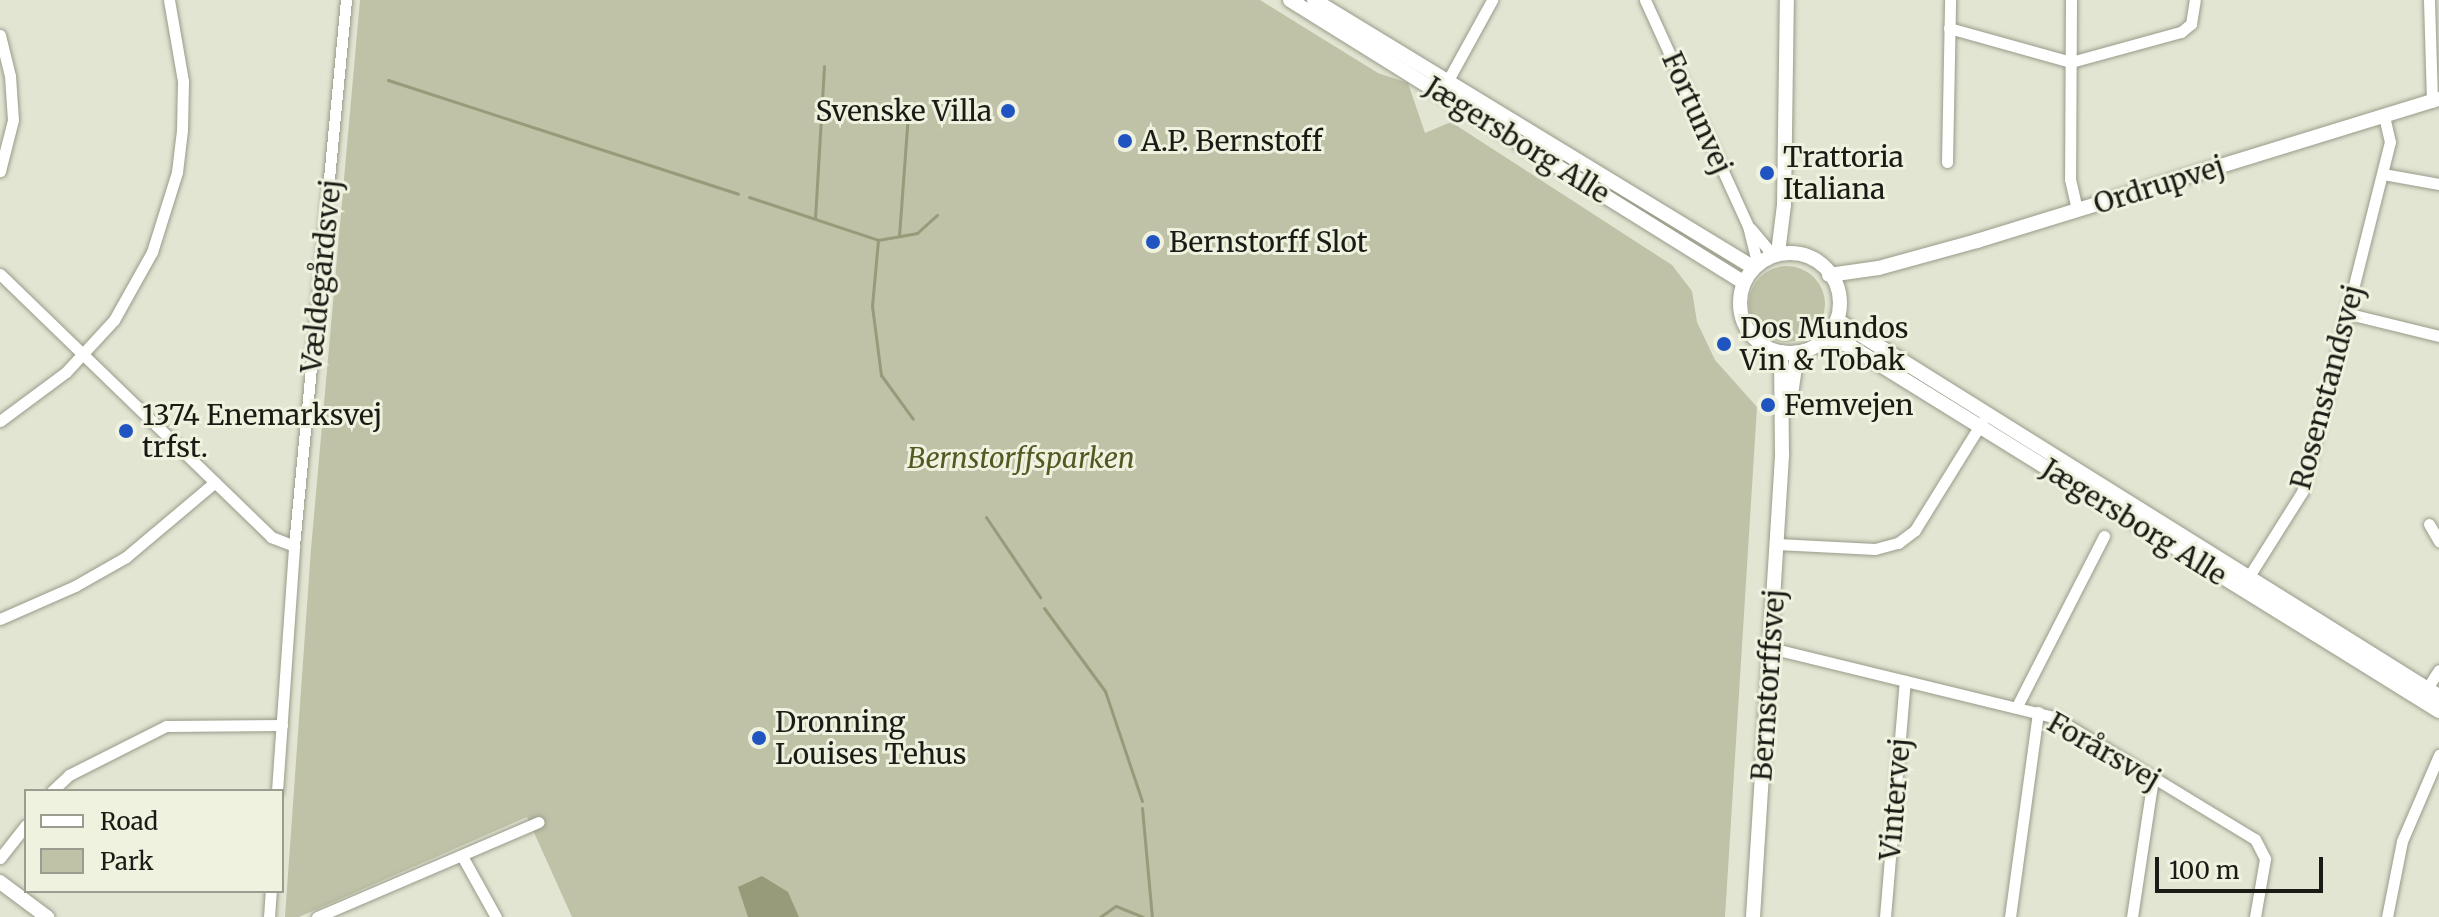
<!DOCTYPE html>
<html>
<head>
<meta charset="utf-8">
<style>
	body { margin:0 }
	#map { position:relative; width:2439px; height:917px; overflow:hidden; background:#e3e5d3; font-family:Merriweather,serif }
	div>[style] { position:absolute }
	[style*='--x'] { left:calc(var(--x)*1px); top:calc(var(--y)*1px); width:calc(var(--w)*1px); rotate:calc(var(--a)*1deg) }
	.green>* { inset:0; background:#bfc2a6 }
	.round { border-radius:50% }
	.water>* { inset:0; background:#979b7a }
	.stream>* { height:3px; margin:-1.5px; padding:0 1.5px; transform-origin:1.5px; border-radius:1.5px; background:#979b7a }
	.roads { filter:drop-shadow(0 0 2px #999b89) drop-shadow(0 0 2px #999b89) }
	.minor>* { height:11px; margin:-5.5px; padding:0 5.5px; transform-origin:5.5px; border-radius:5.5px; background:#fff }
	.tertiary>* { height:14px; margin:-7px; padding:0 7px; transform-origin:7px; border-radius:7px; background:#fff }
	.tertiary>.ring { margin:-7px; padding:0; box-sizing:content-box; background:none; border:14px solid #fff; border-radius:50% }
	.dots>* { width:22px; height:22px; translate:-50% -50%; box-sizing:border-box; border:4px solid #f0f2e0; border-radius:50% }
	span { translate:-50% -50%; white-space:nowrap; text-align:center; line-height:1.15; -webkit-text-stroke:6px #f0f2e0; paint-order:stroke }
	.poi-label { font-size:28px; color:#1b1b15 }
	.right { translate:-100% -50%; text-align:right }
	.left { translate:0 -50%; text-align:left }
	.street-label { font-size:28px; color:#1b1b15 }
	.park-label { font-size:28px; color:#545822; font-style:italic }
	.legend { position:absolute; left:24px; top:789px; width:260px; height:104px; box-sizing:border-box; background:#f0f2e0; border:2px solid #9b9c8f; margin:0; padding:10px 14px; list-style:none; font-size:24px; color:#1b1b15 }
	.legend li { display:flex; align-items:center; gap:16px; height:40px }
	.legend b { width:40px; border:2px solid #9b9c8f }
	.scale { position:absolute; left:2155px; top:857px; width:168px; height:36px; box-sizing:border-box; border:4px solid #1b1b15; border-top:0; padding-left:10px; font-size:24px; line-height:28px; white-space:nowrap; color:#1b1b15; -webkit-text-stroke:6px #f0f2e0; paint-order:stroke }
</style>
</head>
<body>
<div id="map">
	<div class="green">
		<i style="clip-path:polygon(360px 0,1260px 0,1378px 73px,1408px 83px,1425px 133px,1451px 122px,1672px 265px,1692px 291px,1697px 322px,1715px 360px,1757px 407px,1725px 917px,572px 917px,527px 817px,299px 917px,285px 917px,311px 549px)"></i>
		<i class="round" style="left:1749px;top:266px;width:76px;height:76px"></i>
	</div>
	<div class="water">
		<i style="clip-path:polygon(762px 876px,788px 892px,799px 917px,748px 917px,738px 887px)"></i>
	</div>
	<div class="stream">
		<i style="--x:388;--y:80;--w:368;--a:18"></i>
		<i style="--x:749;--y:197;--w:136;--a:18.4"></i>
		<i style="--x:878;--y:240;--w:40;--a:-10"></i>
		<i style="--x:917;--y:233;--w:27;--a:-42"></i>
		<i style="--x:815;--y:218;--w:152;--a:-86.6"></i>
		<i style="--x:899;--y:236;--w:123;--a:-85.8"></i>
		<i style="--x:878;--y:240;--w:66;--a:95.2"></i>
		<i style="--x:872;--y:306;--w:70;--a:82.6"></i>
		<i style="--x:881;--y:375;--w:54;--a:54"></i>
		<i style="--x:986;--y:517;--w:97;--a:56"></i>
		<i style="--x:1044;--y:608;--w:103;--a:53.7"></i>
		<i style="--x:1105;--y:691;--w:116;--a:71.4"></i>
		<i style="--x:1142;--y:808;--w:109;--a:84.8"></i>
		<i style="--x:1100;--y:917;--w:19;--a:-35"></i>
		<i style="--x:1116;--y:906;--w:29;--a:22"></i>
	</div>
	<div class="roads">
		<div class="minor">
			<i style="--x:1645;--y:0;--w:248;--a:65.5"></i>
			<i style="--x:1748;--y:226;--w:36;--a:76"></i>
			<i style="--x:2071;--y:0;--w:179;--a:90.3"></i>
			<i style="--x:2070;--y:179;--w:32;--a:77"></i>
			<i style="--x:2429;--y:0;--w:102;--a:88.3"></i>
			<i style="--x:1949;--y:28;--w:127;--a:15.6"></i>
			<i style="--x:2071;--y:62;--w:114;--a:-15.3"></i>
			<i style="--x:2181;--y:32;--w:13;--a:-39"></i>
			<i style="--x:2191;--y:24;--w:24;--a:-81"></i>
			<i style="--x:0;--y:35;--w:42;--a:76.3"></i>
			<i style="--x:10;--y:76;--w:44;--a:86.1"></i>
			<i style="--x:13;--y:120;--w:53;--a:104.3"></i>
			<i style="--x:1447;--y:82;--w:94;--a:-61.2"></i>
			<i style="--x:1947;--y:162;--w:162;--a:-88.9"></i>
			<i style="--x:2383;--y:174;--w:57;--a:10.1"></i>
			<i style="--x:1751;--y:229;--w:33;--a:50"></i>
			<i style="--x:0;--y:274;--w:378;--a:44.1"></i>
			<i style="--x:271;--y:537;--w:25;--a:21"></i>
			<i style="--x:2349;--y:314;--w:93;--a:13.7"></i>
			<i style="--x:0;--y:421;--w:82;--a:-36.6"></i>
			<i style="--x:66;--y:372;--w:71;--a:-47.3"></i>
			<i style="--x:114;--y:320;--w:78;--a:-60.8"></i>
			<i style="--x:152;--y:252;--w:84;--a:-72.6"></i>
			<i style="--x:177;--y:172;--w:42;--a:-83.2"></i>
			<i style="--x:182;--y:130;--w:49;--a:-88.8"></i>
			<i style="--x:183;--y:81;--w:82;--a:-99.8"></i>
			<i style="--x:2429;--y:524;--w:20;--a:60"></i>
			<i style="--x:1777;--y:544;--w:98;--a:2.9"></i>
			<i style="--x:1875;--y:549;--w:24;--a:-15"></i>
			<i style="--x:1898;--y:543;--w:21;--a:-37"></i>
			<i style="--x:1915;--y:530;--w:127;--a:-58.2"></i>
			<i style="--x:2246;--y:581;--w:105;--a:-57.8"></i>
			<i style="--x:2302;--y:492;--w:361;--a:-75.9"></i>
			<i style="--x:2390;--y:142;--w:26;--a:-103"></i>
			<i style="--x:0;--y:619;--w:82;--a:-23.7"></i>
			<i style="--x:75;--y:586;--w:59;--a:-29.6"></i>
			<i style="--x:126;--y:557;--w:116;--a:-40.1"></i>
			<i style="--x:1770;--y:648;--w:292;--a:13.7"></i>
			<i style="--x:2054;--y:717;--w:235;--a:31.3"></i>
			<i style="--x:2255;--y:839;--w:22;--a:63"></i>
			<i style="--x:2265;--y:859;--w:59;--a:99.8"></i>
			<i style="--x:2424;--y:693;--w:27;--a:-57"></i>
			<i style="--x:2017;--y:706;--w:191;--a:-62.9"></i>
			<i style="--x:52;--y:791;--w:23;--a:-43"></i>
			<i style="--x:69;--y:775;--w:109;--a:-26.8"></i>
			<i style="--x:166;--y:726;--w:116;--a:-0.5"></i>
			<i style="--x:277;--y:791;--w:246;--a:-86"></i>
			<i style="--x:294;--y:546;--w:548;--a:-84.56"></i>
			<i style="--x:462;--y:856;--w:70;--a:60.9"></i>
			<i style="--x:0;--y:858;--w:42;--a:-51.8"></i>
			<i style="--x:269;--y:917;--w:26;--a:-86"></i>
			<i style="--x:317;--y:917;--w:241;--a:-23.2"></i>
			<i style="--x:1885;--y:917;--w:237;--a:-85.2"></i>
			<i style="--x:2010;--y:917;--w:207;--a:-82.2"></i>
			<i style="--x:2132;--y:917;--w:141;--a:-81.4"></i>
			<i style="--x:2387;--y:917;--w:77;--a:-78.8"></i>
			<i style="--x:2402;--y:841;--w:94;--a:-66.7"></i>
		</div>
		<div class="tertiary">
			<i style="--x:1290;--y:0;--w:534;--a:31.9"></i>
			<i style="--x:1314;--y:0;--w:512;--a:31.33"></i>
			<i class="ring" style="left:1740px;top:253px;width:86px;height:86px"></i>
			<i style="--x:1778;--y:253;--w:48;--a:-82.9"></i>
			<i style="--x:1784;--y:205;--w:205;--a:-89.2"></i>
			<i style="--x:1829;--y:275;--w:50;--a:-8"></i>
			<i style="--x:1879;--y:268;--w:102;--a:-15.4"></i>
			<i style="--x:1977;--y:241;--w:483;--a:-17.1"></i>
			<i style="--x:1837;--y:320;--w:710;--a:31.99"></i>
			<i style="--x:1828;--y:338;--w:23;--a:20"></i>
			<i style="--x:1850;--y:346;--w:693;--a:31.79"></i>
			<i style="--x:1790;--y:401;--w:48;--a:-81.5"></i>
			<i style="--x:0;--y:882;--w:59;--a:36.7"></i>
			<i style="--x:1753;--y:917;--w:465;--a:-86.4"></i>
			<i style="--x:1782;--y:453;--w:101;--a:-90.6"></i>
		</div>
	</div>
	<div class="dots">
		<i style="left:1008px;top:111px;background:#2054c1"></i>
		<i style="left:1125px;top:141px;background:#2054c1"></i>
		<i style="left:1767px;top:173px;background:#2054c1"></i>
		<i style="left:1153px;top:242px;background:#2054c1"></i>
		<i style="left:1724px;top:344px;background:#2054c1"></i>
		<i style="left:1768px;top:405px;background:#2054c1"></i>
		<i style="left:126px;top:431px;background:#2054c1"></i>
		<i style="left:759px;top:738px;background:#2054c1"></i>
	</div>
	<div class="poi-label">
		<span class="right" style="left:992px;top:111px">Svenske Villa</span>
		<span class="left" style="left:1141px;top:141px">A.P. Bernstoff</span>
		<span class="left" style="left:1783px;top:173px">Trattoria<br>Italiana</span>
		<span class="left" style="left:1169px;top:242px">Bernstorff Slot</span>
		<span class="left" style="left:1740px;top:344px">Dos Mundos<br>Vin &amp; Tobak</span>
		<span class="left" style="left:1784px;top:405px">Femvejen</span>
		<span class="left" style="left:142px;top:431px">1374 Enemarksvej<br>trfst.</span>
		<span class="left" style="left:775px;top:738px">Dronning<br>Louises Tehus</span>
	</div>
	<div class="street-label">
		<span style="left:1697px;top:113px;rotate:66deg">Fortunvej</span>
		<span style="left:1517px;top:140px;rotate:32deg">Jægersborg Alle</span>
		<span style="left:2159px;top:185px;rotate:-17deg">Ordrupvej</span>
		<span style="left:321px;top:276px;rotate:-84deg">Vældegårdsvej</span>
		<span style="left:2327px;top:387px;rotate:-75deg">Rosenstandsvej</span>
		<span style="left:2134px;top:522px;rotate:32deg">Jægersborg Alle</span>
		<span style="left:1768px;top:685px;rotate:-86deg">Bernstorffsvej</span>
		<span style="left:2104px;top:751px;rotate:30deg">Forårsvej</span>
		<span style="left:1895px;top:799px;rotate:-85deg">Vintervej</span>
	</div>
	<div class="park-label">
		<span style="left:1021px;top:458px">Bernstorffsparken</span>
	</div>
	<ul class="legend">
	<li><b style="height:10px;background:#fff"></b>Road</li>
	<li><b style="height:22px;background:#bfc2a6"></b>Park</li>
	</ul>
	<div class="scale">100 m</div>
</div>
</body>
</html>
